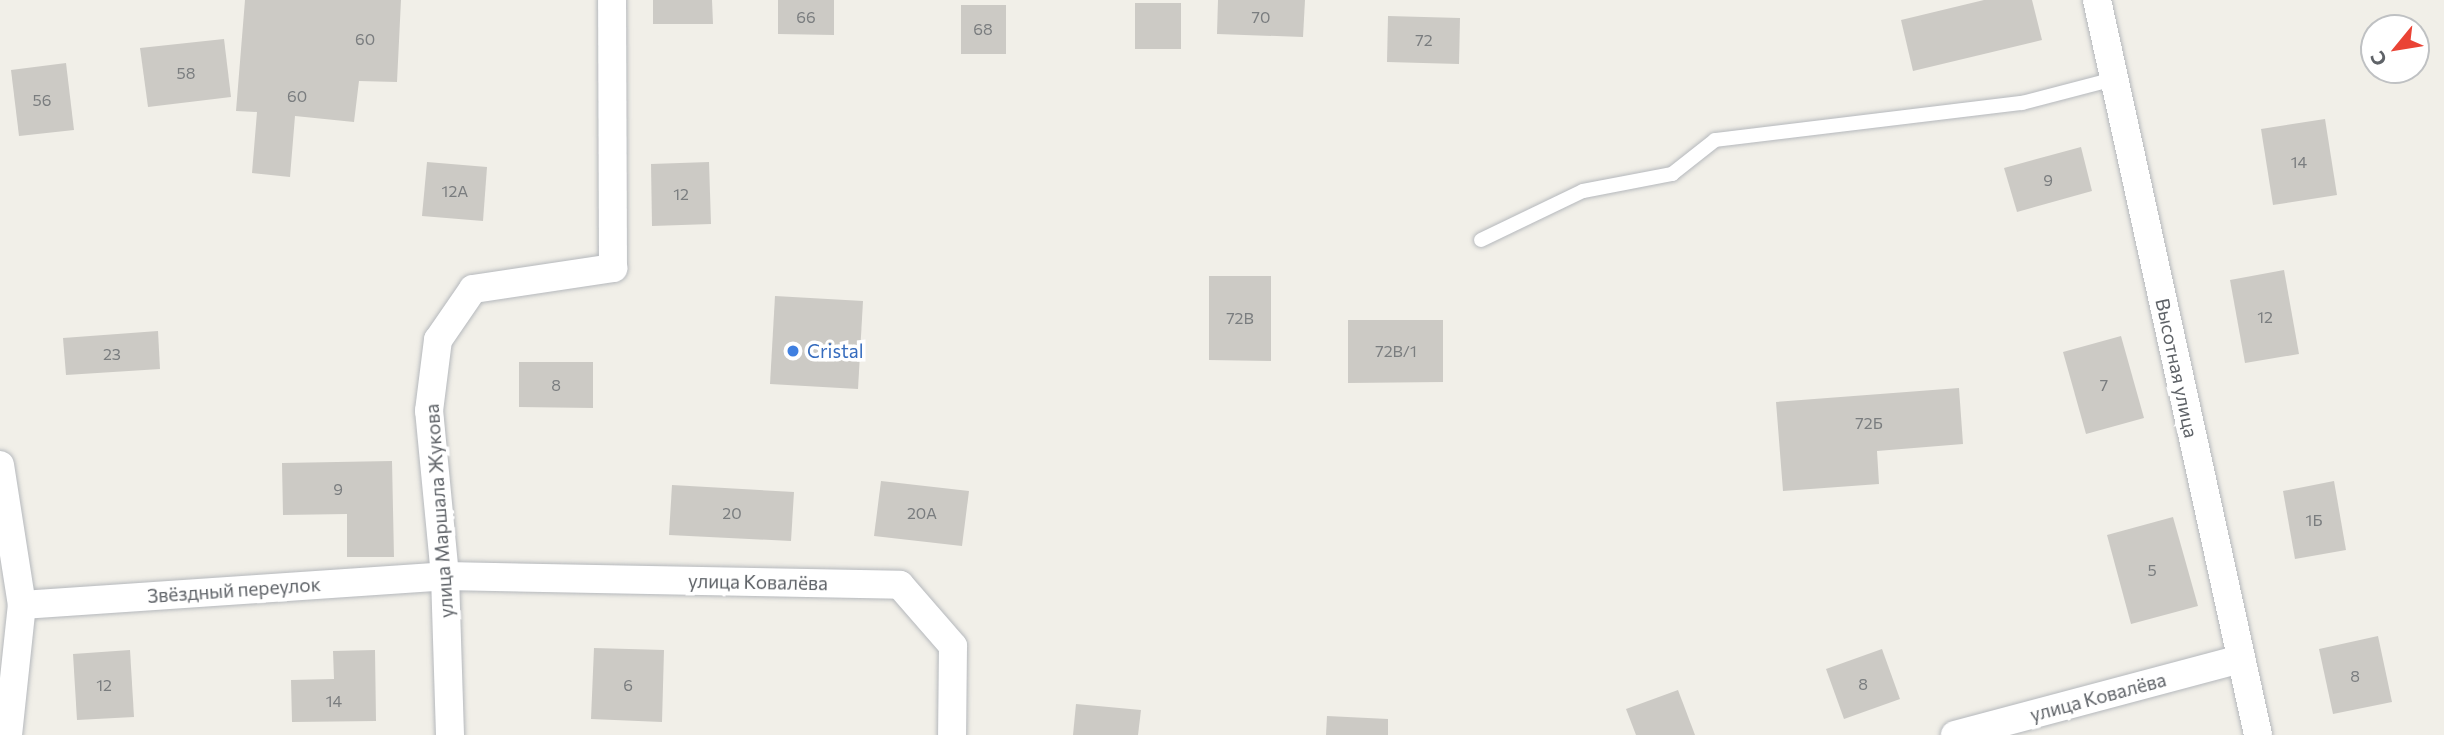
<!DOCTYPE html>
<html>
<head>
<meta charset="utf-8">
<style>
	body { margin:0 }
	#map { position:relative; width:2444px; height:735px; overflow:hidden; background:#f1efe8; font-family:Commissioner,sans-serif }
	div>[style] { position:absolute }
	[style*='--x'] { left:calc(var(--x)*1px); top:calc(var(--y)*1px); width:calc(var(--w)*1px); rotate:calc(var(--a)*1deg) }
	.building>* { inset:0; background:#cccac5 }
	.roads { filter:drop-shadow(0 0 2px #b5b8bc) drop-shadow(0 0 2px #b5b8bc) }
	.lane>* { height:14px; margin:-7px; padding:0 7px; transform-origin:7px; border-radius:7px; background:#fff }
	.street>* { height:28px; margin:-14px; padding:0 14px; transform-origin:14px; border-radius:14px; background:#fff }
	.dots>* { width:19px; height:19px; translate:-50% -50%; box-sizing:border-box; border:4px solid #fff; border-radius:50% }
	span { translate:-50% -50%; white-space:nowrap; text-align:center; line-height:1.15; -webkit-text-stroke:7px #fff; paint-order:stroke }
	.number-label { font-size:16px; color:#7a7d7f }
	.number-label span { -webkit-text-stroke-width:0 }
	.shop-label { font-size:19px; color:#366cbe }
	.left { translate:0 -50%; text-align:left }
	.street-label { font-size:19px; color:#5f6368 }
	.north { position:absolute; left:2360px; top:14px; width:70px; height:70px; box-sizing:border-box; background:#fff; border:2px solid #bfc1c3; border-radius:50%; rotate:240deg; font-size:19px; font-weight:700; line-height:28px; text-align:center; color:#5f6368 }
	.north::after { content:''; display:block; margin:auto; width:24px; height:32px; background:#ea4335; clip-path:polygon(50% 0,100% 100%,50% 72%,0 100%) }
</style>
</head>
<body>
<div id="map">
	<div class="building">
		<i style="clip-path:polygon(245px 0,401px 0,397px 82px,359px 81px,354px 122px,295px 116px,290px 177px,252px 173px,257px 112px,236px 111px)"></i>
		<i style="clip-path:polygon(653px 0,712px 0,713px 24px,653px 24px)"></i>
		<i style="clip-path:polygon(778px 0,834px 0,834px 35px,778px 34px)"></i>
		<i style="clip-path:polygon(1218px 0,1305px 0,1303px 37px,1217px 34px)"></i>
		<i style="clip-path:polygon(1984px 0,2032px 0,2042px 40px,1913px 71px,1901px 20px)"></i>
		<i style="clip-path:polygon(1135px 3px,1181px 3px,1181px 49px,1135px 49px)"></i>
		<i style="clip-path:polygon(961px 5px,1006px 5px,1006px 54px,961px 54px)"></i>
		<i style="clip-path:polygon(1388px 16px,1460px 18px,1459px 64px,1387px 62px)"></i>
		<i style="clip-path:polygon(224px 39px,231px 97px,148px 107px,140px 48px)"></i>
		<i style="clip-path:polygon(66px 63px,74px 130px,19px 136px,11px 70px)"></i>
		<i style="clip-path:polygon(2325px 119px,2337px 195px,2273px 205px,2261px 129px)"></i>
		<i style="clip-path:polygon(2081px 147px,2092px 191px,2017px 212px,2004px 168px)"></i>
		<i style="clip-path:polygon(427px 162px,487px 167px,483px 221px,422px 216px)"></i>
		<i style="clip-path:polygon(709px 162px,711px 224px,652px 226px,651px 164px)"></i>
		<i style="clip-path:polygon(2284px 270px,2299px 354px,2245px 363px,2230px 280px)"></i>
		<i style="clip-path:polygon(1209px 276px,1271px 276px,1271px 361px,1209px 360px)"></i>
		<i style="clip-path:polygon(775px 296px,863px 301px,858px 389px,770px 384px)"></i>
		<i style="clip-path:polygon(1348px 320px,1443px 320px,1443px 382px,1348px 383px)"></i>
		<i style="clip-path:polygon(158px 331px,160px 369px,66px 375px,63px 338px)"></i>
		<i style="clip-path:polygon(2121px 336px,2144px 418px,2086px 434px,2063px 352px)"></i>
		<i style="clip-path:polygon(519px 362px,593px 362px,593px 408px,519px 407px)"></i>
		<i style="clip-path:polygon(1959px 388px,1963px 444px,1877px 451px,1879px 484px,1783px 491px,1776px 402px)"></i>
		<i style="clip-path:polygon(392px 461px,394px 557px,347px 557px,347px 514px,283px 515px,282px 463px)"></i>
		<i style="clip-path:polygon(881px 481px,969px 491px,962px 546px,874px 536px)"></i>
		<i style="clip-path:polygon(2334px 481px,2346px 550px,2295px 559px,2283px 491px)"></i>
		<i style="clip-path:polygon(672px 485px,794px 492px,791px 541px,669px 535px)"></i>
		<i style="clip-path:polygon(2173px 517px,2198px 606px,2131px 624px,2107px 535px)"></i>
		<i style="clip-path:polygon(2378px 636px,2392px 702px,2333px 714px,2319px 649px)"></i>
		<i style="clip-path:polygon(594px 648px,664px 650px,662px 722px,591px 719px)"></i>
		<i style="clip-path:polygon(1882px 649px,1900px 699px,1844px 719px,1826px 669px)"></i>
		<i style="clip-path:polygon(130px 650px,134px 717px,77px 720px,73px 654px)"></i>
		<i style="clip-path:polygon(375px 650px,376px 721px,292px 722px,291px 680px,334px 679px,333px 651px)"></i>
		<i style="clip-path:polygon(1678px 690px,1695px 735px,1636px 735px,1626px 709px)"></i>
		<i style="clip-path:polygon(1076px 704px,1141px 710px,1138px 735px,1073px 735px)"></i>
		<i style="clip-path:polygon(1327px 716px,1388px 719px,1388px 735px,1326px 735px)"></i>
	</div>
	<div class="roads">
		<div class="lane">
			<i style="--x:1481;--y:240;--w:113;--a:-25.7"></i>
			<i style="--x:1583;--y:191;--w:91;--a:-10.8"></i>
			<i style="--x:1672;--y:174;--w:55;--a:-38.3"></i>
			<i style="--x:1715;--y:140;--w:309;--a:-6.9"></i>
			<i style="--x:2022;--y:103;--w:95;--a:-14.6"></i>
		</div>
		<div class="street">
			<i style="--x:2097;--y:0;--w:752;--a:77.64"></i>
			<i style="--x:0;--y:465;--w:142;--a:81.1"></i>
			<i style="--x:8;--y:735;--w:131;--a:-83.9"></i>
			<i style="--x:22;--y:605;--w:424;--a:-3.9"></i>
			<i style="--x:445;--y:576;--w:455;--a:1.1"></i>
			<i style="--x:900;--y:585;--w:81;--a:49"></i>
			<i style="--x:953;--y:646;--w:89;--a:90.6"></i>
			<i style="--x:450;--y:735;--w:159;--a:-91.8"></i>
			<i style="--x:445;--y:576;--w:166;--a:-95.5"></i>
			<i style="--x:429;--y:411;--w:72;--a:-82.8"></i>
			<i style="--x:438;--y:340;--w:62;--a:-55.5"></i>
			<i style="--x:473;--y:289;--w:142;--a:-8.5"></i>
			<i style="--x:613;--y:268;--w:268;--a:-90.2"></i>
			<i style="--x:1955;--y:735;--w:296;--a:-14.9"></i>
		</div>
	</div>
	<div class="dots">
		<i style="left:793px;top:351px;background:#3f7fe0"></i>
	</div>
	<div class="number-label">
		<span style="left:806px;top:17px">66</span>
		<span style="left:1261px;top:17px">70</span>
		<span style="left:983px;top:29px">68</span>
		<span style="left:365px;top:39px">60</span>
		<span style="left:1424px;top:40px">72</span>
		<span style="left:186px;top:73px">58</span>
		<span style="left:297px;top:96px">60</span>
		<span style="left:42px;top:100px">56</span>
		<span style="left:2299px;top:162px">14</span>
		<span style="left:2048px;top:180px">9</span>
		<span style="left:455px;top:191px">12А</span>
		<span style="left:681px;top:194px">12</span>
		<span style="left:2265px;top:317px">12</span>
		<span style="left:1240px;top:318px">72В</span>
		<span style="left:1396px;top:351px">72В/1</span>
		<span style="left:112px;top:354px">23</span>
		<span style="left:556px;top:385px">8</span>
		<span style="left:2104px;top:385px">7</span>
		<span style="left:1869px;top:423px">72Б</span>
		<span style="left:338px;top:489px">9</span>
		<span style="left:732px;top:513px">20</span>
		<span style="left:922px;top:513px">20А</span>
		<span style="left:2314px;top:520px">1Б</span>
		<span style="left:2152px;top:570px">5</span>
		<span style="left:2355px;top:676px">8</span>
		<span style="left:1863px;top:684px">8</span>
		<span style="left:104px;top:685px">12</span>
		<span style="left:628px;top:685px">6</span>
		<span style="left:334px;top:701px">14</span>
	</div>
	<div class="shop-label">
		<span class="left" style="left:807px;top:351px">Cristal</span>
	</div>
	<div class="street-label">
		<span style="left:2177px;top:368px;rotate:78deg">Высотная улица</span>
		<span style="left:439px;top:511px;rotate:-94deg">улица Маршала Жукова</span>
		<span style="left:758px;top:582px;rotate:1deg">улица Ковалёва</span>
		<span style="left:234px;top:590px;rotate:-4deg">Звёздный переулок</span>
		<span style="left:2098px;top:697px;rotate:-15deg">улица Ковалёва</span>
	</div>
	<div class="north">С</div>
</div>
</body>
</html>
